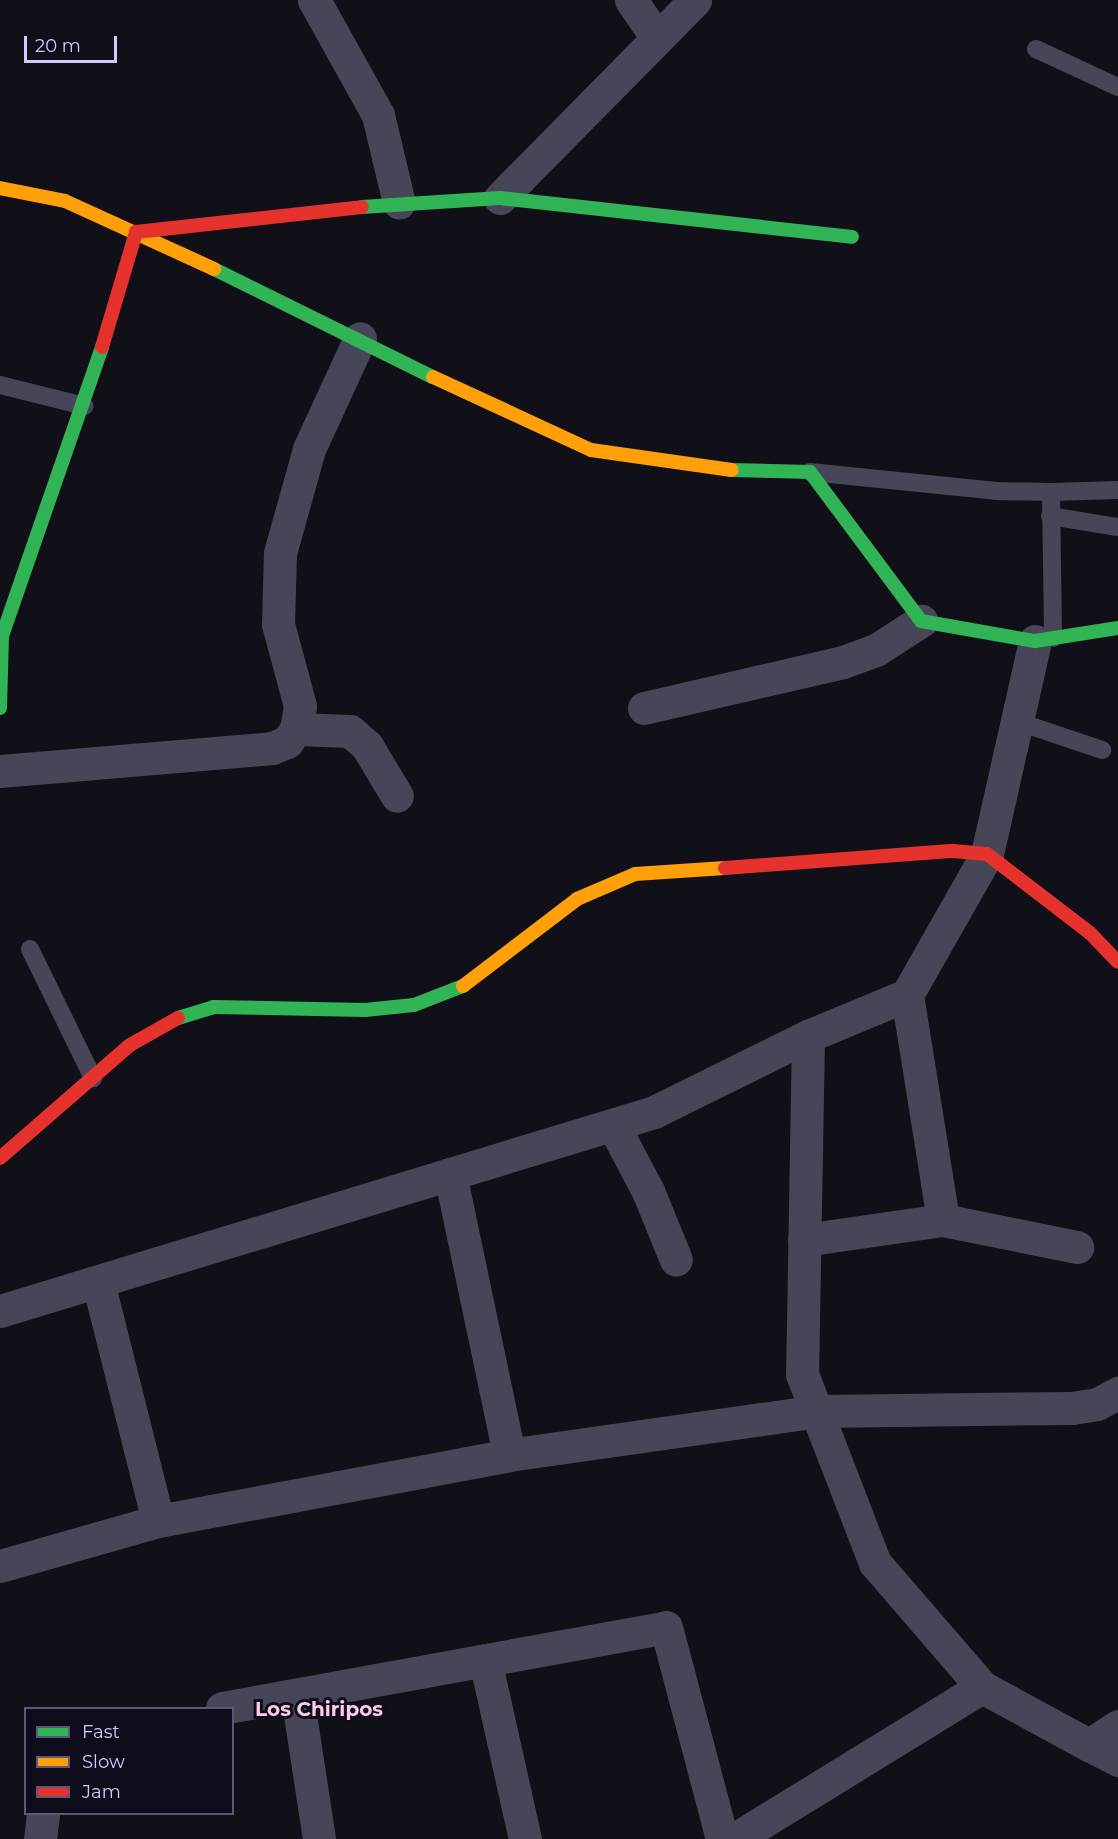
<!DOCTYPE html>
<html>
<head>
<meta charset="utf-8">
<style>
	body { margin:0 }
	#map { position:relative; width:1118px; height:1839px; overflow:hidden; background:#111018; font-family:Montserrat,sans-serif }
	div>[style] { position:absolute }
	[style*='--x'] { left:calc(var(--x)*1px); top:calc(var(--y)*1px); width:calc(var(--w)*1px); rotate:calc(var(--a)*1deg) }
	.lane>* { height:18px; margin:-9px; padding:0 9px; transform-origin:9px; border-radius:9px; background:#474558 }
	.street>* { height:33px; margin:-16.5px; padding:0 16.5px; transform-origin:16.5px; border-radius:16.5px; background:#474558 }
	.fast>* { height:14px; margin:-7px; padding:0 7px; transform-origin:7px; border-radius:7px; background:#30b455 }
	.slow>* { height:14px; margin:-7px; padding:0 7px; transform-origin:7px; border-radius:7px; background:#ff9f0a }
	.jam>* { height:14px; margin:-7px; padding:0 7px; transform-origin:7px; border-radius:7px; background:#e5322d }
	span { translate:-50% -50%; white-space:nowrap; text-align:center; line-height:1.15; -webkit-text-stroke:6px #0f0c1b; paint-order:stroke }
	.neighbourhood-label { font-size:20px; color:#fccbe8; font-weight:700 }
	.legend { position:absolute; left:24px; top:1707px; width:210px; height:108px; box-sizing:border-box; background:#0f0c1b; border:2px solid #5d5875; margin:0; padding:8px 10px; list-style:none; font-size:18px; color:#d2c9fc }
	.legend li { display:flex; align-items:center; gap:12px; height:30px }
	.legend b { width:30px; border:2px solid #5d5875 }
	.scale { position:absolute; left:24px; top:36px; width:93px; height:27px; box-sizing:border-box; border:3px solid #d2c9fc; border-top:0; padding-left:8px; font-size:18px; line-height:21px; white-space:nowrap; color:#d2c9fc; -webkit-text-stroke:4px #0f0c1b; paint-order:stroke }
</style>
</head>
<body>
<div id="map">
	<div class="lane">
		<i style="--x:1036;--y:49;--w:90;--a:24.9"></i>
		<i style="--x:0;--y:385;--w:87;--a:14"></i>
		<i style="--x:810;--y:472;--w:187;--a:5.8"></i>
		<i style="--x:996;--y:491;--w:55;--a:1"></i>
		<i style="--x:1051;--y:492;--w:146;--a:89.2"></i>
		<i style="--x:1051;--y:492;--w:67;--a:-1.7"></i>
		<i style="--x:1050;--y:516;--w:69;--a:9.2"></i>
		<i style="--x:1016;--y:721;--w:91;--a:18.6"></i>
		<i style="--x:30;--y:949;--w:144;--a:64"></i>
	</div>
	<div class="street">
		<i style="--x:314;--y:0;--w:132;--a:60.9"></i>
		<i style="--x:378;--y:115;--w:90;--a:76.6"></i>
		<i style="--x:631;--y:0;--w:46;--a:55.6"></i>
		<i style="--x:500;--y:198;--w:278;--a:-45.4"></i>
		<i style="--x:1035;--y:641;--w:218;--a:102.7"></i>
		<i style="--x:987;--y:854;--w:162;--a:119.6"></i>
		<i style="--x:907;--y:995;--w:228;--a:80.9"></i>
		<i style="--x:943;--y:1220;--w:137;--a:11.4"></i>
		<i style="--x:644;--y:708;--w:204;--a:-13"></i>
		<i style="--x:843;--y:662;--w:35;--a:-20"></i>
		<i style="--x:876;--y:650;--w:54;--a:-32.8"></i>
		<i style="--x:296;--y:729;--w:54;--a:2.1"></i>
		<i style="--x:350;--y:731;--w:23;--a:41"></i>
		<i style="--x:367;--y:746;--w:58;--a:59"></i>
		<i style="--x:0;--y:771;--w:273;--a:-4.8"></i>
		<i style="--x:272;--y:748;--w:16;--a:-22"></i>
		<i style="--x:287;--y:742;--w:16;--a:-55"></i>
		<i style="--x:296;--y:729;--w:23;--a:-80"></i>
		<i style="--x:300;--y:706;--w:85;--a:-105"></i>
		<i style="--x:278;--y:624;--w:71;--a:-88.4"></i>
		<i style="--x:280;--y:553;--w:108;--a:-74.4"></i>
		<i style="--x:309;--y:449;--w:122;--a:-65.3"></i>
		<i style="--x:808;--y:1036;--w:338;--a:91"></i>
		<i style="--x:802;--y:1374;--w:203;--a:68.9"></i>
		<i style="--x:875;--y:1563;--w:164;--a:49.2"></i>
		<i style="--x:982;--y:1687;--w:122;--a:28.5"></i>
		<i style="--x:1089;--y:1745;--w:35;--a:-33"></i>
		<i style="--x:613;--y:1125;--w:75;--a:62.1"></i>
		<i style="--x:648;--y:1191;--w:74;--a:67.9"></i>
		<i style="--x:450;--y:1174;--w:287;--a:78.1"></i>
		<i style="--x:804;--y:1240;--w:140;--a:-8.2"></i>
		<i style="--x:98;--y:1282;--w:246;--a:75.9"></i>
		<i style="--x:0;--y:1311;--w:684;--a:-16.92"></i>
		<i style="--x:654;--y:1112;--w:172;--a:-26.3"></i>
		<i style="--x:808;--y:1036;--w:107;--a:-22.5"></i>
		<i style="--x:0;--y:1566;--w:164;--a:-15.9"></i>
		<i style="--x:158;--y:1521;--w:357;--a:-10.6"></i>
		<i style="--x:509;--y:1455;--w:311;--a:-8.1"></i>
		<i style="--x:817;--y:1411;--w:255;--a:-0.7"></i>
		<i style="--x:1072;--y:1408;--w:25;--a:-9"></i>
		<i style="--x:1097;--y:1404;--w:24;--a:-28"></i>
		<i style="--x:485;--y:1660;--w:183;--a:77.4"></i>
		<i style="--x:297;--y:1695;--w:146;--a:81.3"></i>
		<i style="--x:222;--y:1708;--w:451;--a:-10.3"></i>
		<i style="--x:666;--y:1627;--w:219;--a:75.2"></i>
		<i style="--x:1089;--y:1745;--w:33;--a:27"></i>
		<i style="--x:40;--y:1839;--w:25;--a:-83"></i>
		<i style="--x:735;--y:1839;--w:290;--a:-31.6"></i>
	</div>
	<div class="fast">
		<i style="--x:362;--y:207;--w:138;--a:-3.7"></i>
		<i style="--x:500;--y:198;--w:354;--a:6.3"></i>
		<i style="--x:214;--y:269;--w:244;--a:26.3"></i>
		<i style="--x:732;--y:470;--w:78;--a:1.5"></i>
		<i style="--x:810;--y:472;--w:186;--a:53.3"></i>
		<i style="--x:921;--y:621;--w:116;--a:10"></i>
		<i style="--x:1035;--y:641;--w:84;--a:-8.9"></i>
		<i style="--x:0;--y:708;--w:72;--a:-88.4"></i>
		<i style="--x:2;--y:636;--w:306;--a:-70.9"></i>
		<i style="--x:178;--y:1018;--w:37;--a:-17"></i>
		<i style="--x:213;--y:1007;--w:152;--a:1.1"></i>
		<i style="--x:365;--y:1010;--w:49;--a:-5.8"></i>
		<i style="--x:414;--y:1005;--w:53;--a:-21.2"></i>
	</div>
	<div class="slow">
		<i style="--x:0;--y:188;--w:66;--a:11.3"></i>
		<i style="--x:65;--y:201;--w:164;--a:24.5"></i>
		<i style="--x:433;--y:377;--w:174;--a:24.8"></i>
		<i style="--x:591;--y:450;--w:142;--a:8.1"></i>
		<i style="--x:463;--y:986;--w:143;--a:-37.3"></i>
		<i style="--x:577;--y:899;--w:63;--a:-23.3"></i>
		<i style="--x:635;--y:874;--w:90;--a:-3.8"></i>
	</div>
	<div class="jam">
		<i style="--x:102;--y:347;--w:120;--a:-73.5"></i>
		<i style="--x:136;--y:232;--w:227;--a:-6.3"></i>
		<i style="--x:725;--y:868;--w:229;--a:-4.3"></i>
		<i style="--x:953;--y:851;--w:34;--a:5"></i>
		<i style="--x:987;--y:854;--w:130;--a:37.5"></i>
		<i style="--x:1090;--y:933;--w:40;--a:46"></i>
		<i style="--x:0;--y:1158;--w:172;--a:-41"></i>
		<i style="--x:130;--y:1045;--w:55;--a:-29.4"></i>
	</div>
	<div class="neighbourhood-label">
		<span style="left:319px;top:1709px">Los Chiripos</span>
	</div>
	<ul class="legend">
	<li><b style="height:8px;background:#30b455"></b>Fast</li>
	<li><b style="height:8px;background:#ff9f0a"></b>Slow</li>
	<li><b style="height:8px;background:#e5322d"></b>Jam</li>
	</ul>
	<div class="scale">20 m</div>
</div>
</body>
</html>
